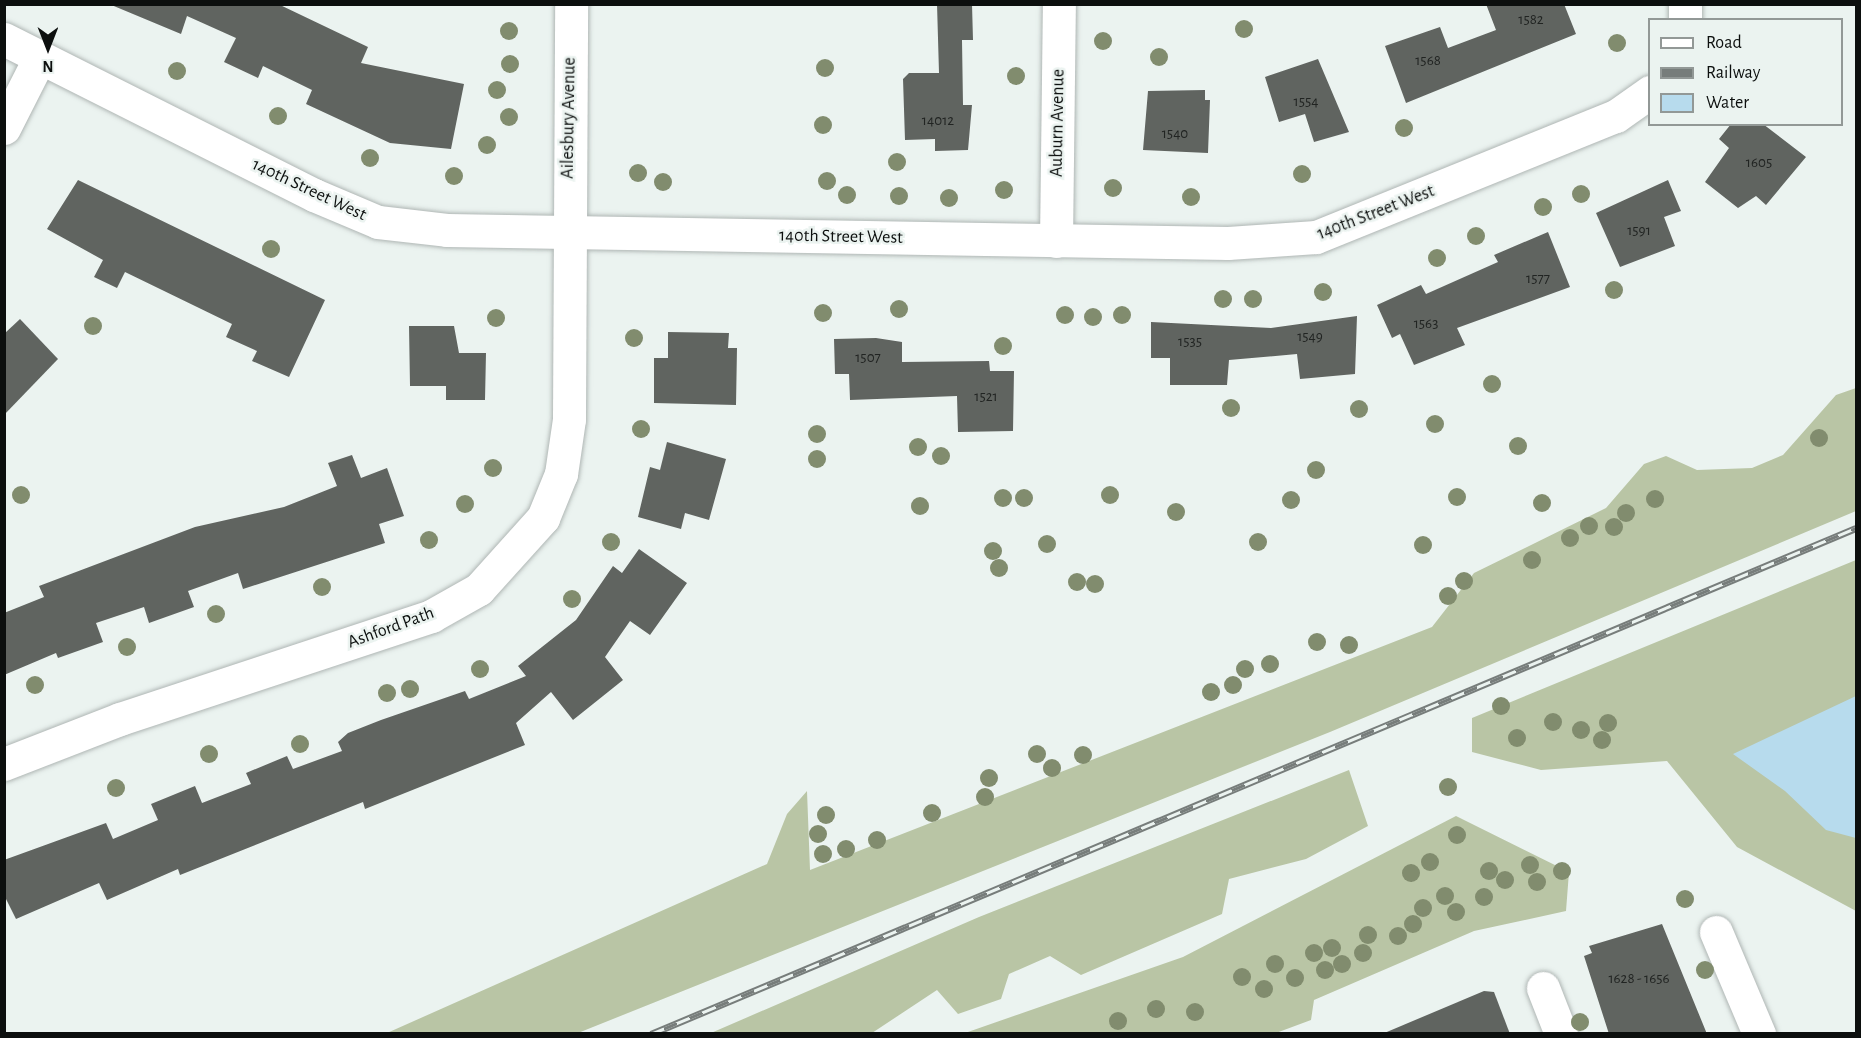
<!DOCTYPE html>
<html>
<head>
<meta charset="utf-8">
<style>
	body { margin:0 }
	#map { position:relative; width:1861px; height:1038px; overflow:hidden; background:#ebf3f0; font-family:"Alegreya Sans",sans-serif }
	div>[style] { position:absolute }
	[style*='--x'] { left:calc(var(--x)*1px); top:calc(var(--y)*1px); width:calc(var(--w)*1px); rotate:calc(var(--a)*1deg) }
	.forest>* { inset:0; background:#b9c5a5 }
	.water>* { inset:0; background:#b7dbed }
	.building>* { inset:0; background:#606460 }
	.roads { filter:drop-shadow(0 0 2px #afb6b4) drop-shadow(0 0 2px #afb6b4) }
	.minor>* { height:33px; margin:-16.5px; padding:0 16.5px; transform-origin:16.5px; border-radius:16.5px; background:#fff }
	.rail>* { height:7px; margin-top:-3.5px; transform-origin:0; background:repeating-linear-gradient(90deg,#ebf3f0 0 14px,#777d7b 0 28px); box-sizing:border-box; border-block:2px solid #777d7b }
	.trees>* { width:18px; height:18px; margin:-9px; border-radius:50%; background:#818c6e }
	span { translate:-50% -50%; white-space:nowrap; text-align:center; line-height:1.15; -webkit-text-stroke:5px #ebf3f0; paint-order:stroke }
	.number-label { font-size:15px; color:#212422 }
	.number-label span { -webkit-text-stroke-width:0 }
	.street-label { font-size:18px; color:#0c0f0e }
	.frame { position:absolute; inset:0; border:6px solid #0c0f0e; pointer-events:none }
	.legend { position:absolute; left:1648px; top:18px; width:195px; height:108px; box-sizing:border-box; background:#ebf3f0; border:2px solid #929896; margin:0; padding:8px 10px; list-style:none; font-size:18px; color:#0c0f0e }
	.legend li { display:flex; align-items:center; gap:12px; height:30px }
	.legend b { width:30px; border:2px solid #929896 }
	.north { position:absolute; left:18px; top:18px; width:60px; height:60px; -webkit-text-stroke:4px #ebf3f0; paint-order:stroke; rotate:180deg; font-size:16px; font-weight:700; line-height:24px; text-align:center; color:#0c0f0e }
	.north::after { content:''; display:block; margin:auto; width:21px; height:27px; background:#0c0f0e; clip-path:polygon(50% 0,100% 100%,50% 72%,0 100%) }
</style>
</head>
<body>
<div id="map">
	<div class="forest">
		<i style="clip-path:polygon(1856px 388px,1856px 511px,1330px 732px,578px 1033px,387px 1033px,767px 864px,787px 814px,807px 791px,810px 870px,1432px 627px,1474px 573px,1606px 508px,1644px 464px,1666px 456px,1697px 470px,1752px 468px,1783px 455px,1836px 395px)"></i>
		<i style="clip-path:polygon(1856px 560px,1856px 911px,1737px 847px,1667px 761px,1541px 770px,1472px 752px,1472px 718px)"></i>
		<i style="clip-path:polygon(1349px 770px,1368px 826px,1306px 859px,1229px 879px,1222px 914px,1081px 975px,1050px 956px,1009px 974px,1001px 999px,958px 1014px,937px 990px,872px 1033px,711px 1033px,979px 917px)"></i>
		<i style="clip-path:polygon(1456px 816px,1569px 872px,1566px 911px,1474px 931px,1314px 1000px,1311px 1020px,1276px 1033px,965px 1033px,1183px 957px)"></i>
	</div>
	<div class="water">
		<i style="clip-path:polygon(1856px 696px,1856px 838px,1826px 830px,1785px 791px,1733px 754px)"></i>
	</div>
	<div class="building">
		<i style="clip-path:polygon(109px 4px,278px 4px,368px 47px,361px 63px,464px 84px,451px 149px,390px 143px,306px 104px,312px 90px,263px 66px,258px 78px,224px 62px,236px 38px,187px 16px,181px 34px)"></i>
		<i style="clip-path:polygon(937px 4px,972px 4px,973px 40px,962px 40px,963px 105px,972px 105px,968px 150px,935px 151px,935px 139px,905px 140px,903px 79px,909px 73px,939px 73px)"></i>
		<i style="clip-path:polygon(1486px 4px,1564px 4px,1576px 34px,1406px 103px,1385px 46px,1440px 27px,1448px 48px,1496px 30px)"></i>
		<i style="clip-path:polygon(1318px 59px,1349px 132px,1314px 142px,1305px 114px,1279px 122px,1265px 77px)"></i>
		<i style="clip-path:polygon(1205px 90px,1205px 100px,1210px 100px,1208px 153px,1143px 150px,1148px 91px)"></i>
		<i style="clip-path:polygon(1731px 124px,1763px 124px,1806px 157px,1766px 205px,1756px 196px,1738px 208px,1705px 182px,1729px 148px,1719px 139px)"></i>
		<i style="clip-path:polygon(78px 180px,325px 300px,289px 377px,252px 361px,257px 351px,226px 337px,232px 324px,125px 272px,117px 288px,94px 277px,103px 260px,47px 229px)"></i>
		<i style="clip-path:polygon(1668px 180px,1681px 211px,1664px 217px,1675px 246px,1620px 267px,1596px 213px)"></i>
		<i style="clip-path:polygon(1548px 232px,1570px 287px,1457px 328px,1465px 345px,1414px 365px,1400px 334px,1392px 338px,1377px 305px,1421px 285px,1426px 294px,1498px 262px,1494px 255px)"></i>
		<i style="clip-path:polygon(1357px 316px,1355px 374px,1300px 379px,1297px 354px,1229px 360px,1227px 385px,1170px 385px,1170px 358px,1151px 358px,1151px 322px,1271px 328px)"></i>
		<i style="clip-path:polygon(20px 319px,58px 359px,4px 415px,4px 334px)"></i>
		<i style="clip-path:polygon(409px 326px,454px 326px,459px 353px,486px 353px,485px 400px,446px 400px,446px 386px,410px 386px)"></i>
		<i style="clip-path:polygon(668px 332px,729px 333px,728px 348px,737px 348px,736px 405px,654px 403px,654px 358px,668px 358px)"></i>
		<i style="clip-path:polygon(876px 338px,902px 342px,902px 362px,989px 361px,990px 371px,1014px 371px,1013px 431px,958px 432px,957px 396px,850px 400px,849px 374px,835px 374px,834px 339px)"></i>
		<i style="clip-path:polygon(667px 442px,726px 459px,709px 520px,685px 513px,681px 529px,638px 517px,650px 467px,660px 470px)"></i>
		<i style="clip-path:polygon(352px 455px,361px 478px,387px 468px,404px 516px,379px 524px,385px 543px,243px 589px,238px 573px,188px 591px,194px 607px,149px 623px,144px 607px,96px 623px,103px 642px,58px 658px,56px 653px,4px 675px,4px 613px,44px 597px,39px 586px,195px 527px,284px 507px,337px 486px,328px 463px)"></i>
		<i style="clip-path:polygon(639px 549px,687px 583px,650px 635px,630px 621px,605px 657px,623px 680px,573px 720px,551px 692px,516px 723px,525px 745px,365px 809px,363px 802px,180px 875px,178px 869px,107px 900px,99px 883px,16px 919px,4px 895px,4px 860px,106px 823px,113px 839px,158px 820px,151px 804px,195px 786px,202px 803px,251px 784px,246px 773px,287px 756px,293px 769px,342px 751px,338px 742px,348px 733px,381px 720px,465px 691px,469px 699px,526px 676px,518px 666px,576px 620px,613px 566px,622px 573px)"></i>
		<i style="clip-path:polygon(1662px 924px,1707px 1034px,1609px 1034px,1584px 956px,1592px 953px,1589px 946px)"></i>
		<i style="clip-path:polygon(1484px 991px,1494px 992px,1510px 1034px,1382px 1034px)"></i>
	</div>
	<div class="roads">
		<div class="minor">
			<i style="--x:1685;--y:4;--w:16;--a:90"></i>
			<i style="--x:4;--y:39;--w:347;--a:26.7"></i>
			<i style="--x:314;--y:195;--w:69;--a:22.9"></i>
			<i style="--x:378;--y:222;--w:69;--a:6.6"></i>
			<i style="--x:447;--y:230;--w:781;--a:0.95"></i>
			<i style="--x:1228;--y:243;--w:88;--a:-3.9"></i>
			<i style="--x:1316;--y:237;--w:323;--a:-22"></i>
			<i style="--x:1616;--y:116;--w:42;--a:-35.2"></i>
			<i style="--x:4;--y:128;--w:80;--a:-63.1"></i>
			<i style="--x:1056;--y:241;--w:237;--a:-89.3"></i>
			<i style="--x:4;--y:764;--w:124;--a:-21.2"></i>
			<i style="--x:120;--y:719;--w:328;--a:-18.3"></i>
			<i style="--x:431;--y:616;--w:55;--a:-29.4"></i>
			<i style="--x:479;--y:589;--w:96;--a:-48"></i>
			<i style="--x:543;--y:518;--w:48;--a:-67.8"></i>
			<i style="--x:561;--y:474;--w:56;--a:-81.7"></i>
			<i style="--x:569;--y:419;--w:415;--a:-89.7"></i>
			<i style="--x:1716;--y:932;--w:111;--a:67.1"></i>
			<i style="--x:1543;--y:988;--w:49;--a:68.6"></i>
		</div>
	</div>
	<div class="rail">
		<i style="--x:651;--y:1034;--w:1307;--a:-22.78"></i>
	</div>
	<div class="trees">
		<i style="left:1244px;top:29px"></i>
		<i style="left:509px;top:31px"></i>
		<i style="left:1103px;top:41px"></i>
		<i style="left:1617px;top:43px"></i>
		<i style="left:1159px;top:57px"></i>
		<i style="left:510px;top:64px"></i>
		<i style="left:825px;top:68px"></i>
		<i style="left:177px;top:71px"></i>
		<i style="left:1016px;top:76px"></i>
		<i style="left:497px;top:90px"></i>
		<i style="left:278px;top:116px"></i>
		<i style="left:509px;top:117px"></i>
		<i style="left:823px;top:125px"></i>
		<i style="left:1404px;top:128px"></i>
		<i style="left:487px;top:145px"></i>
		<i style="left:370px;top:158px"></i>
		<i style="left:897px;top:162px"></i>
		<i style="left:638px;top:173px"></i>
		<i style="left:1302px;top:174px"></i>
		<i style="left:454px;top:176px"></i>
		<i style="left:827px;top:181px"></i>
		<i style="left:663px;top:182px"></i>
		<i style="left:1113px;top:188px"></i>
		<i style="left:1004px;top:190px"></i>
		<i style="left:1581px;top:194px"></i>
		<i style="left:847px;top:195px"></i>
		<i style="left:899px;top:196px"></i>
		<i style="left:1191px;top:197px"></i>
		<i style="left:949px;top:198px"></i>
		<i style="left:1543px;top:207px"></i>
		<i style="left:1476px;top:236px"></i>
		<i style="left:271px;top:249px"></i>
		<i style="left:1437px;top:258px"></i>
		<i style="left:1614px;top:290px"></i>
		<i style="left:1323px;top:292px"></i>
		<i style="left:1223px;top:299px"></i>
		<i style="left:1253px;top:299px"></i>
		<i style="left:899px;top:309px"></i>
		<i style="left:823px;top:313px"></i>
		<i style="left:1065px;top:315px"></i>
		<i style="left:1122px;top:315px"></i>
		<i style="left:1093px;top:317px"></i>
		<i style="left:496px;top:318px"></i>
		<i style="left:93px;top:326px"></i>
		<i style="left:634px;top:338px"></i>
		<i style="left:1003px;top:346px"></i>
		<i style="left:1492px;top:384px"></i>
		<i style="left:1231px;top:408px"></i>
		<i style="left:1359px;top:409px"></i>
		<i style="left:1435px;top:424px"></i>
		<i style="left:641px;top:429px"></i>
		<i style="left:817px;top:434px"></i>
		<i style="left:1819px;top:438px"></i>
		<i style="left:1518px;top:446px"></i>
		<i style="left:918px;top:447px"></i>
		<i style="left:941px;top:456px"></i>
		<i style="left:817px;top:459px"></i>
		<i style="left:493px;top:468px"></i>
		<i style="left:1316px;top:470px"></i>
		<i style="left:21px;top:495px"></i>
		<i style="left:1110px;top:495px"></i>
		<i style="left:1457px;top:497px"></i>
		<i style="left:1003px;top:498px"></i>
		<i style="left:1024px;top:498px"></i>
		<i style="left:1655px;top:499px"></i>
		<i style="left:1291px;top:500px"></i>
		<i style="left:1542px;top:503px"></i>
		<i style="left:465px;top:504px"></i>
		<i style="left:920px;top:506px"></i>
		<i style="left:1176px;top:512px"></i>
		<i style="left:1626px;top:513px"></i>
		<i style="left:1589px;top:526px"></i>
		<i style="left:1614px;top:527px"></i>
		<i style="left:1570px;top:538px"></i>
		<i style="left:429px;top:540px"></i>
		<i style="left:611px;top:542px"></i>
		<i style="left:1258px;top:542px"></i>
		<i style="left:1047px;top:544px"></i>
		<i style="left:1423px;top:545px"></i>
		<i style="left:993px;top:551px"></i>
		<i style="left:1532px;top:560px"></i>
		<i style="left:999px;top:568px"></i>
		<i style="left:1464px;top:581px"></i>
		<i style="left:1077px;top:582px"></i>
		<i style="left:1095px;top:584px"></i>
		<i style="left:322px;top:587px"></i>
		<i style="left:1448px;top:596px"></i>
		<i style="left:572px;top:599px"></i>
		<i style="left:216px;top:614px"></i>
		<i style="left:1317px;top:642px"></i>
		<i style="left:1349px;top:645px"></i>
		<i style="left:127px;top:647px"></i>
		<i style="left:1270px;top:664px"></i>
		<i style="left:480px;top:669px"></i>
		<i style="left:1245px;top:669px"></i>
		<i style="left:35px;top:685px"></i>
		<i style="left:1233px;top:685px"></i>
		<i style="left:410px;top:689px"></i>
		<i style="left:1211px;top:692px"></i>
		<i style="left:387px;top:693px"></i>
		<i style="left:1501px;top:706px"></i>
		<i style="left:1553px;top:722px"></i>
		<i style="left:1608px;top:723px"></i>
		<i style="left:1581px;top:730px"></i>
		<i style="left:1517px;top:738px"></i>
		<i style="left:1602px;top:740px"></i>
		<i style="left:300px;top:744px"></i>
		<i style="left:209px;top:754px"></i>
		<i style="left:1037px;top:754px"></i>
		<i style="left:1083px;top:755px"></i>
		<i style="left:1052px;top:768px"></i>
		<i style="left:989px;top:778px"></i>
		<i style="left:1448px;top:787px"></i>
		<i style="left:116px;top:788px"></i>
		<i style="left:985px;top:797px"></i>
		<i style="left:932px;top:813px"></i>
		<i style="left:826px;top:815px"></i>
		<i style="left:818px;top:834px"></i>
		<i style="left:1457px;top:835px"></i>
		<i style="left:877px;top:840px"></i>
		<i style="left:846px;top:849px"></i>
		<i style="left:823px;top:854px"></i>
		<i style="left:1430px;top:862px"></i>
		<i style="left:1530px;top:865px"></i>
		<i style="left:1489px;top:871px"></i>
		<i style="left:1562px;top:871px"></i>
		<i style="left:1411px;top:873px"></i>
		<i style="left:1505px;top:880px"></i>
		<i style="left:1537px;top:882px"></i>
		<i style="left:1445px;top:896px"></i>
		<i style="left:1484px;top:897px"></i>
		<i style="left:1685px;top:899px"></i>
		<i style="left:1423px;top:908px"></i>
		<i style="left:1456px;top:912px"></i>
		<i style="left:1413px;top:924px"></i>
		<i style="left:1368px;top:935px"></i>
		<i style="left:1398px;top:936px"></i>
		<i style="left:1332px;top:948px"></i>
		<i style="left:1314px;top:953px"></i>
		<i style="left:1363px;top:953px"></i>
		<i style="left:1275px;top:964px"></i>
		<i style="left:1342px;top:964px"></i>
		<i style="left:1325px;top:970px"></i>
		<i style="left:1705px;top:970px"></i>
		<i style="left:1242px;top:977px"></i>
		<i style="left:1295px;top:978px"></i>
		<i style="left:1264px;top:989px"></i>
		<i style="left:1156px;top:1009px"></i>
		<i style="left:1195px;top:1012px"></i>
		<i style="left:1118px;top:1021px"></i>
		<i style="left:1580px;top:1022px"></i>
	</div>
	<div class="number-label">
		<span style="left:1531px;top:20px">1582</span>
		<span style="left:1428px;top:61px">1568</span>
		<span style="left:1306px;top:102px">1554</span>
		<span style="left:938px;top:121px">14012</span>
		<span style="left:1175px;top:134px">1540</span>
		<span style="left:1759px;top:163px">1605</span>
		<span style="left:1639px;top:231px">1591</span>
		<span style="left:1538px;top:279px">1577</span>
		<span style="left:1426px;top:324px">1563</span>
		<span style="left:1310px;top:337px">1549</span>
		<span style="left:1190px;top:342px">1535</span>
		<span style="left:868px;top:358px">1507</span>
		<span style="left:986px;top:397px">1521</span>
		<span style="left:1639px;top:979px">1628 - 1656</span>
	</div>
	<div class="street-label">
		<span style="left:569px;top:118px;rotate:-89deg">Ailesbury Avenue</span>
		<span style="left:1058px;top:123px;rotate:-89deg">Auburn Avenue</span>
		<span style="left:309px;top:190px;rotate:25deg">140th Street West</span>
		<span style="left:1376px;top:213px;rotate:-21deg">140th Street West</span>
		<span style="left:841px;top:237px;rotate:1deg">140th Street West</span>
		<span style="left:391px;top:628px;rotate:-20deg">Ashford Path</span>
	</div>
	<div class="frame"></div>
	<ul class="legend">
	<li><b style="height:8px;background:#fff"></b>Road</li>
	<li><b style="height:8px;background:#777d7b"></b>Railway</li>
	<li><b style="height:16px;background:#b7dbed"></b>Water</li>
	</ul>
	<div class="north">N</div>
</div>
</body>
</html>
